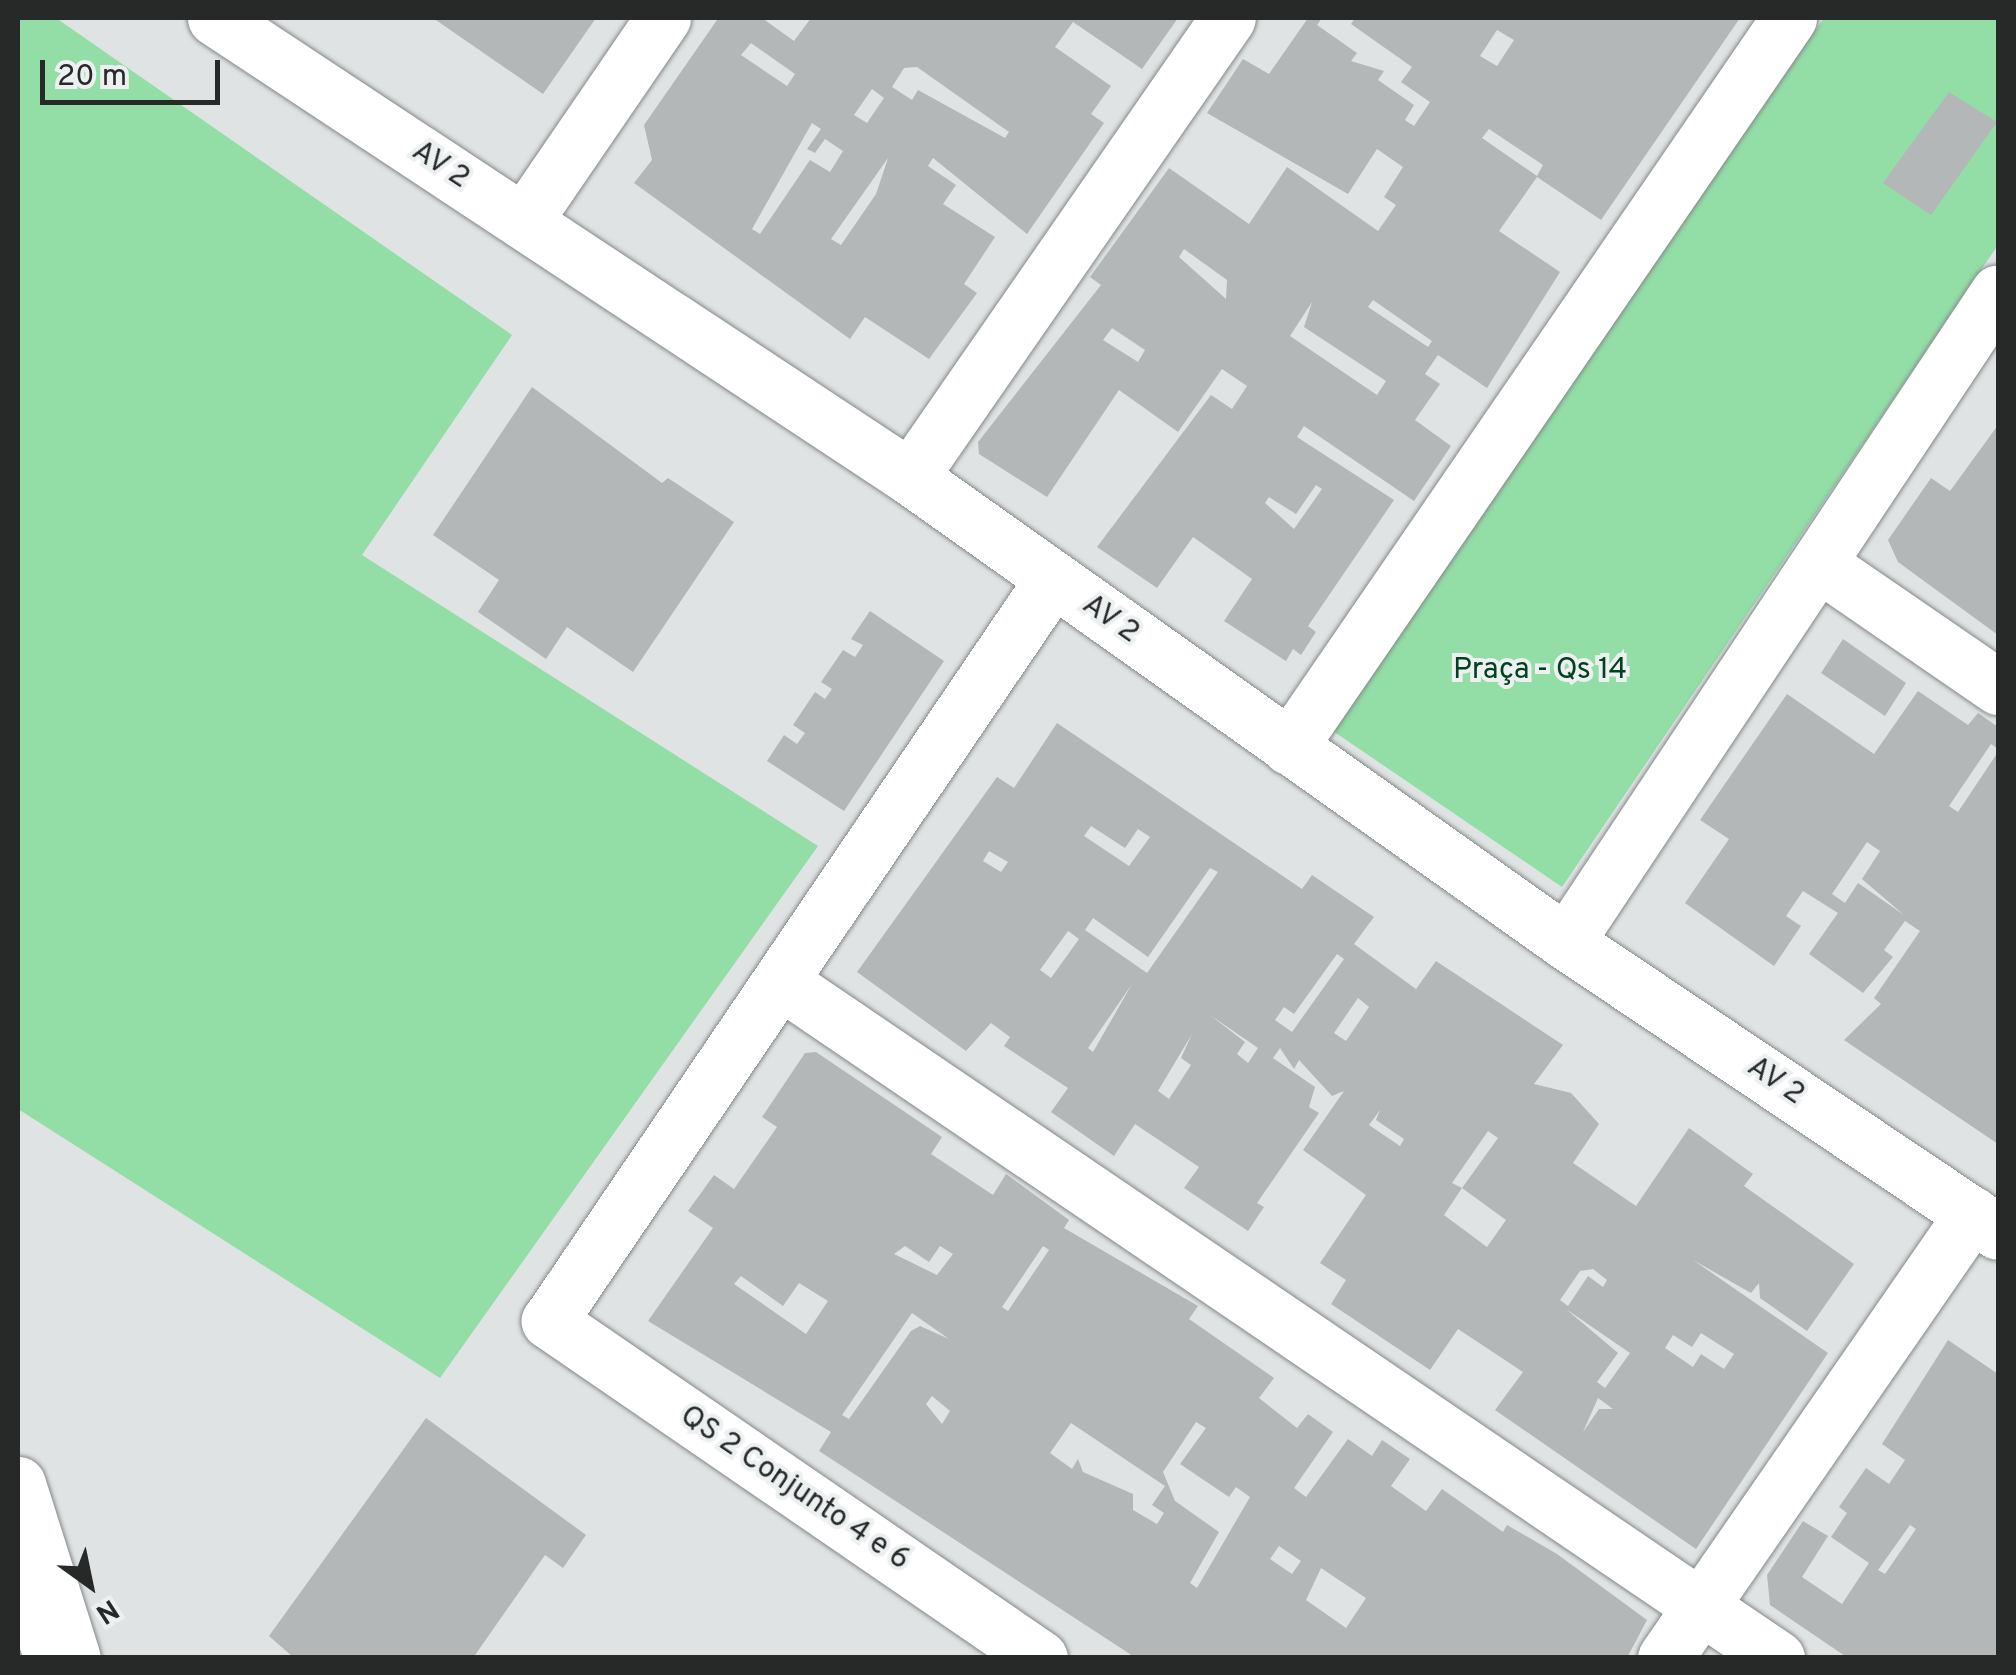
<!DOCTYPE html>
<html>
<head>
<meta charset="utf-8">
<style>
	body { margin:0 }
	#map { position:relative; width:2016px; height:1675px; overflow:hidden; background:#dfe3e4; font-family:Overpass,sans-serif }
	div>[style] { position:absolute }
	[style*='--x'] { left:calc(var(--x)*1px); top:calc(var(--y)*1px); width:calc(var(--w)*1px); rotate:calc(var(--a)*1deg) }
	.green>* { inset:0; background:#93dda7 }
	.building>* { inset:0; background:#b3b7b7 }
	.roads { filter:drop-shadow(0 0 2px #848889) drop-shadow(0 0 2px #848889) }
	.pedestrian>* { height:40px; margin:-20px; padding:0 20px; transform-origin:20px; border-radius:20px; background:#fff }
	.minor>* { height:55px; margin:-27.5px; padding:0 27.5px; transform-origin:27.5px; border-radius:27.5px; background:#fff }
	.tertiary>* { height:55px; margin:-27.5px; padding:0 27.5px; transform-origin:27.5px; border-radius:27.5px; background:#fff }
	span { translate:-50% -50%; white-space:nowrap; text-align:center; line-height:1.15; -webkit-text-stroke:8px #ecf0f1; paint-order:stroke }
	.street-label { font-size:30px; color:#272929 }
	.park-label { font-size:30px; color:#01411e }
	.frame { position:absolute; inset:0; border:20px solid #272929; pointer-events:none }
	.north { position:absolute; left:40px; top:1535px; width:100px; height:100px; -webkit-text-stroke:8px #ecf0f1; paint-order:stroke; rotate:147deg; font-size:28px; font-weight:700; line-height:40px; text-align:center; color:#272929 }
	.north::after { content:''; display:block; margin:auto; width:35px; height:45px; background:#272929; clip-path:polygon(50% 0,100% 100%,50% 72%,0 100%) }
	.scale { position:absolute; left:40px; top:60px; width:180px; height:45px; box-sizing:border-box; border:5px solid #272929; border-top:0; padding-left:12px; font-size:30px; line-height:35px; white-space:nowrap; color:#272929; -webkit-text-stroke:8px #ecf0f1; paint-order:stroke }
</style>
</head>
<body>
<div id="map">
	<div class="green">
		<i style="clip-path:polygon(18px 18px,56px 18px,512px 335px,362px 555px,818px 846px,440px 1378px,18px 1109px)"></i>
		<i style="clip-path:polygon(1824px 18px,1998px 18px,1998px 245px,1562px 887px,1330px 729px)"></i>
	</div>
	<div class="building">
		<i style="clip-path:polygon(433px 18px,596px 18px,543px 94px)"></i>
		<i style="clip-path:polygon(evenodd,730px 18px,762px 18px,794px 41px,811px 18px,1178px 18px,1142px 69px,1073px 22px,1055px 47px,1111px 86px,1091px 114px,1104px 123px,1027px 234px,933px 158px,928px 166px,956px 185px,943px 204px,995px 237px,964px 284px,977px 293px,929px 359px,865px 317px,850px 339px,634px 183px,652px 160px,644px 125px,717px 20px,730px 18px,751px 43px,795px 74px,787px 86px,741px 55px,751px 43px,730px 18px,917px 67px,1009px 132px,1005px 138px,918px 90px,912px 100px,892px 87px,904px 68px,917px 67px,730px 18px,872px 89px,884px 98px,867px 123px,854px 115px,872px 89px,730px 18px,812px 123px,821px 129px,807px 149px,815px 153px,825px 139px,843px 151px,830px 172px,810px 160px,760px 234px,752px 229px,812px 123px,730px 18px,888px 158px,876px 194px,841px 245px,831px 239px,888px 158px)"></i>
		<i style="clip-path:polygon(evenodd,1308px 18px,1322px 18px,1317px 25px,1357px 53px,1351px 61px,1384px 71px,1378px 80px,1414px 105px,1405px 120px,1414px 126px,1430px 102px,1401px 82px,1412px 67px,1351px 24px,1355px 18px,1740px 18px,1601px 220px,1537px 177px,1499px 231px,1560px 272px,1487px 388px,1438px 355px,1425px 374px,1440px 384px,1415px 420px,1451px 446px,1414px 501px,1304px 426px,1297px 437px,1394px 500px,1308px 626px,1316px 632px,1301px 655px,1293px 649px,1286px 661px,1224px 621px,1252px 579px,1193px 537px,1157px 588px,1097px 547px,1211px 395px,1232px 409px,1247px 386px,1222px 369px,1178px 432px,1119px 390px,1047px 497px,979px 454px,978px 442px,1101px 285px,1090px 277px,1169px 168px,1249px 224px,1287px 167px,1378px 231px,1396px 205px,1384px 197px,1403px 167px,1377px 149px,1348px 194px,1207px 113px,1243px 59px,1269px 74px,1308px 18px,1497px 30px,1514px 40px,1497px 66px,1480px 56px,1497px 30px,1308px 18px,1489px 129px,1543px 165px,1537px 176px,1482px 138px,1489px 129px,1308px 18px,1184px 249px,1227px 280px,1226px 299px,1179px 257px,1184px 249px,1308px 18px,1373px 300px,1432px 341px,1428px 347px,1368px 307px,1373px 300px,1308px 18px,1312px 302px,1304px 327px,1386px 381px,1377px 395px,1290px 336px,1312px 302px,1308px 18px,1112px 328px,1145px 350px,1138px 362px,1103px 340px,1112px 328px,1308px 18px,1316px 485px,1322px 489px,1294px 529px,1265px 503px,1269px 497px,1296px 514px,1316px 485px)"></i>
		<i style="clip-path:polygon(1949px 92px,1997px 122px,1931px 215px,1883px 183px)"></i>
		<i style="clip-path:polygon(532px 387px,662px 483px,668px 478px,734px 522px,633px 672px,567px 627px,546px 659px,478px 612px,499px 580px,433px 535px)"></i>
		<i style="clip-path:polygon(1998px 425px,1998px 635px,1898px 562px,1888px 540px,1931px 478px,1950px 491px)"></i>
		<i style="clip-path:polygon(870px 611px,944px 661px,844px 811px,767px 761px,784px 735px,797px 744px,805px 733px,793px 725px,815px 692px,825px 699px,832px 689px,821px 682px,843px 650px,855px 657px,863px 645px,851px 639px)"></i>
		<i style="clip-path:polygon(1843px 639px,1906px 683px,1885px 716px,1821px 673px)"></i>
		<i style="clip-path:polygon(evenodd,1918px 691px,1968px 725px,1978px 713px,1998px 727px,1998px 749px,1991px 744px,1949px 806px,1958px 812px,1998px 752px,1998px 1144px,1844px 1040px,1881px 1004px,1874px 998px,1920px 931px,1905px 921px,1884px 950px,1893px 957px,1863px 993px,1809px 954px,1838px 913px,1803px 891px,1786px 916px,1801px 926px,1774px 966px,1685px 903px,1729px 839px,1700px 820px,1787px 694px,1874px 754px,1918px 691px,1867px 842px,1880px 851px,1862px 879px,1904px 915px,1858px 883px,1845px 903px,1832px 894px,1867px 842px)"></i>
		<i style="clip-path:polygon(evenodd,1057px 723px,1302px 889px,1312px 875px,1374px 917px,1354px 944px,1416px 989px,1436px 961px,1563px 1045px,1534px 1084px,1571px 1093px,1599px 1124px,1573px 1163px,1636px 1206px,1689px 1128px,1753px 1174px,1744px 1186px,1854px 1264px,1807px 1331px,1760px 1298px,1759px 1283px,1751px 1293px,1693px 1260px,1828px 1353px,1696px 1549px,1495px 1410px,1523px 1372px,1458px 1329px,1430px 1370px,1331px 1304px,1346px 1280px,1320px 1263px,1366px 1195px,1303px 1150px,1344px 1091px,1332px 1096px,1299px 1060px,1294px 1069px,1280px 1048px,1273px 1058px,1315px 1087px,1309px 1107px,1319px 1113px,1257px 1203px,1264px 1207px,1248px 1231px,1184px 1188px,1199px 1167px,1135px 1124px,1114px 1156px,1051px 1112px,1068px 1088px,1004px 1046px,1010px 1037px,991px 1023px,966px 1051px,857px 972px,997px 777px,1014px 788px,1057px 723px,1091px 826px,1125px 848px,1138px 829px,1150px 837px,1129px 866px,1084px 836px,1091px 826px,1057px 723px,989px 851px,1008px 862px,1001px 872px,983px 861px,989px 851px,1057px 723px,1210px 868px,1218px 872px,1147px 973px,1085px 930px,1093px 918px,1148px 957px,1210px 868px,1057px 723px,1068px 931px,1079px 939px,1051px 978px,1040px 970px,1068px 931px,1057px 723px,1337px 954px,1344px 959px,1292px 1032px,1275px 1020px,1284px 1007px,1294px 1014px,1337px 954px,1057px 723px,1132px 984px,1093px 1052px,1088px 1048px,1132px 984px,1057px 723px,1358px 998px,1369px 1007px,1346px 1041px,1334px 1033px,1358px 998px,1057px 723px,1210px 1015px,1258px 1048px,1248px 1063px,1237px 1054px,1245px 1042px,1210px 1015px,1057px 723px,1192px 1034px,1181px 1058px,1191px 1065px,1169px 1099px,1158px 1091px,1192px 1034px,1057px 723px,1380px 1110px,1376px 1120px,1404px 1139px,1400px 1146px,1369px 1125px,1380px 1110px,1057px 723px,1488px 1131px,1498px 1138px,1462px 1188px,1506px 1220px,1487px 1247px,1444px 1215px,1462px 1188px,1452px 1183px,1488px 1131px,1057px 723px,1593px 1269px,1607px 1280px,1603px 1287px,1588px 1276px,1568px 1306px,1560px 1300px,1580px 1271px,1593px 1269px,1057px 723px,1566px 1309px,1630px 1353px,1605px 1388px,1597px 1382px,1618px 1353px,1566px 1309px,1057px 723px,1701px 1333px,1734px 1354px,1724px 1369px,1701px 1354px,1693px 1367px,1665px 1348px,1673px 1335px,1692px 1347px,1701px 1333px,1057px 723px,1598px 1398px,1613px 1409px,1599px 1409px,1583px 1432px,1598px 1398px)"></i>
		<i style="clip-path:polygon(evenodd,816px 1052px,942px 1137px,931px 1154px,993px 1195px,1006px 1174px,1069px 1220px,1064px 1228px,1198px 1306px,1189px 1319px,1274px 1378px,1259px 1398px,1297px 1428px,1308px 1414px,1333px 1432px,1294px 1488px,1306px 1497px,1348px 1439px,1372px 1456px,1382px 1440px,1410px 1459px,1391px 1486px,1426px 1511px,1442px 1489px,1503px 1532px,1507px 1525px,1557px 1554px,1647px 1620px,1627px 1658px,1136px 1658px,819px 1451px,831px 1432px,648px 1321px,713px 1228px,688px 1211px,714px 1175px,734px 1189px,777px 1127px,762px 1117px,805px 1053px,816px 1052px,905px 1246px,929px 1262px,940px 1246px,953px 1254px,937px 1275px,894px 1254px,905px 1246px,816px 1052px,1043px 1246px,1049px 1250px,1008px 1311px,1002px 1307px,1043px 1246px,816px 1052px,741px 1276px,783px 1306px,799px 1283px,828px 1301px,806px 1334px,734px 1284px,741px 1276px,816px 1052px,912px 1313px,949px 1339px,920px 1326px,911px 1331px,849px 1419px,842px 1415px,912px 1313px,816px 1052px,932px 1396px,950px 1411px,942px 1424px,926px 1404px,932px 1396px,816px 1052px,1196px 1422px,1206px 1428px,1180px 1464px,1229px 1497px,1236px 1487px,1250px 1497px,1197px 1588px,1190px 1583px,1219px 1532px,1175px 1501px,1163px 1472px,1196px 1422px,816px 1052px,1071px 1423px,1165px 1486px,1152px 1505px,1164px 1513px,1157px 1524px,1133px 1510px,1133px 1494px,1083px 1472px,1078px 1459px,1072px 1469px,1050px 1453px,1071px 1423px,816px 1052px,1279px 1546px,1301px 1561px,1292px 1574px,1270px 1559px,1279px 1546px,816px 1052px,1321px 1568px,1366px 1598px,1346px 1628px,1306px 1600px,1321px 1568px)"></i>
		<i style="clip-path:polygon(evenodd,1948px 1340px,1998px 1374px,1998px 1658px,1848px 1658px,1770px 1605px,1767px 1575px,1803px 1521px,1828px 1536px,1802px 1577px,1842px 1604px,1869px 1563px,1831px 1537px,1847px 1513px,1839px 1507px,1866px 1468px,1889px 1484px,1905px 1460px,1882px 1444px,1948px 1340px,1910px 1525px,1916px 1529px,1885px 1574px,1878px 1570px,1910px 1525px)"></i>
		<i style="clip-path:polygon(426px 1418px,586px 1535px,563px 1568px,545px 1555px,473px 1658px,294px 1658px,269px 1636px)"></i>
	</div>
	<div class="roads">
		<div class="pedestrian">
			<i style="--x:18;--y:1576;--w:86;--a:72.4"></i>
		</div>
		<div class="minor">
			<i style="--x:524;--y:221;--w:246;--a:-55.6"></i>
			<i style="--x:910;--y:477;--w:558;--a:-55.29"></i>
			<i style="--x:1822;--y:566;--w:214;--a:34.5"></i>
			<i style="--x:1289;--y:747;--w:884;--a:-55.55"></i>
			<i style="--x:1566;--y:942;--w:780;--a:-56.39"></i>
			<i style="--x:781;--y:982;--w:1204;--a:34.17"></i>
			<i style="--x:1040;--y:1658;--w:596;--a:-145.54"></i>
			<i style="--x:549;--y:1321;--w:896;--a:-55.83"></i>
			<i style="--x:1665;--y:1658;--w:540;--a:-55.34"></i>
		</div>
		<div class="tertiary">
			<i style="--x:215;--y:18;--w:833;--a:33.44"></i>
			<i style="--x:910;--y:477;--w:804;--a:35.33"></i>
			<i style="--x:1566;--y:942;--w:520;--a:33.87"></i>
			<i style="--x:18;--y:1484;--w:182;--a:72.5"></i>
		</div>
	</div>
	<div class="street-label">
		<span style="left:440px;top:166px;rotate:33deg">AV 2</span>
		<span style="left:1110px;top:620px;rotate:35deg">AV 2</span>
		<span style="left:1775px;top:1082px;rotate:34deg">AV 2</span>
		<span style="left:794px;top:1489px;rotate:34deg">QS 2 Conjunto 4 e 6</span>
	</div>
	<div class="park-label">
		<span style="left:1540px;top:671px">Praça - Qs 14</span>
	</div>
	<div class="frame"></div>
	<div class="north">N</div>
	<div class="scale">20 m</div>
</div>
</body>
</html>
